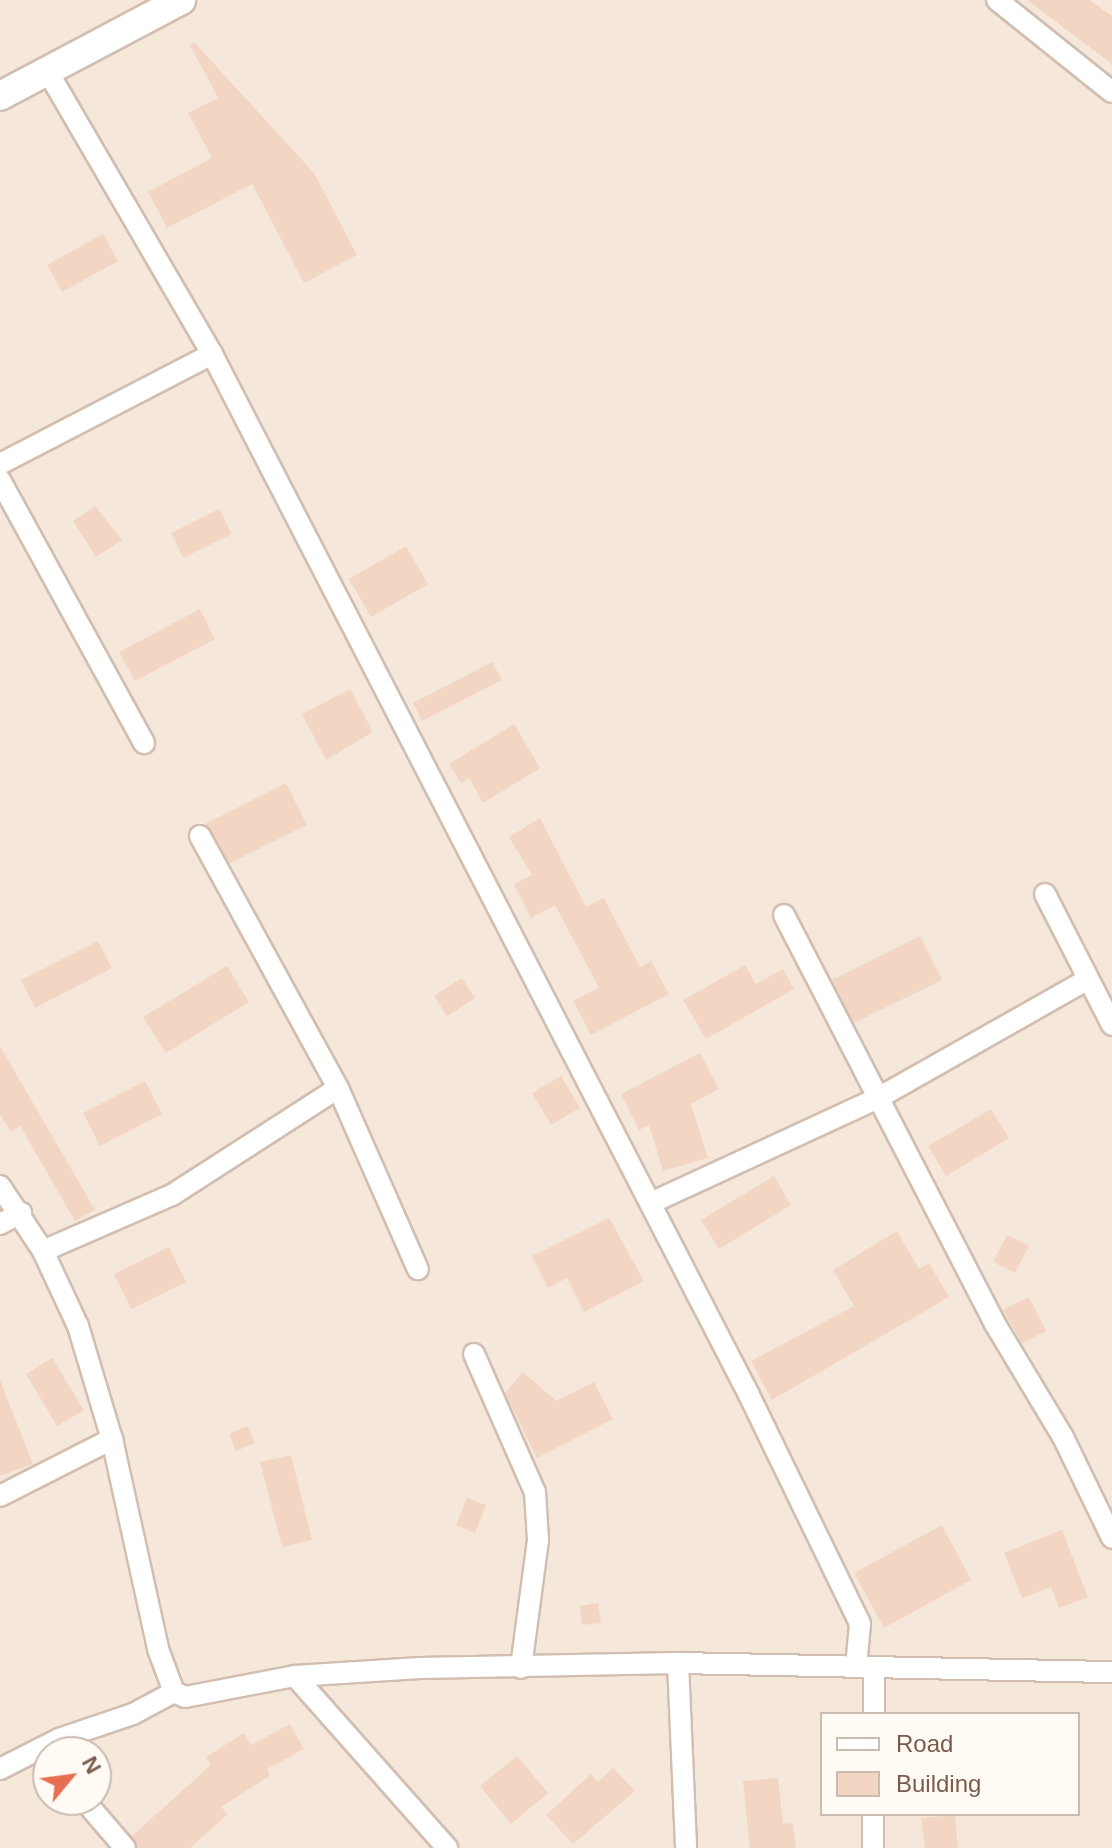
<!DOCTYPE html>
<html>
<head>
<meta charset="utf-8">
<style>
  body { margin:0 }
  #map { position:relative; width:1112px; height:1848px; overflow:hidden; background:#fdf6ec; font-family:Arial,sans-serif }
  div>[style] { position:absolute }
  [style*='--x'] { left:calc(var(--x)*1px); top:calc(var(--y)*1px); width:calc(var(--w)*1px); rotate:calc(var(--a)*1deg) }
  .residential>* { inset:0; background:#f5e8da }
  .building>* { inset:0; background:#f3d5c3 }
  .roads { filter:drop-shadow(2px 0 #d1beb0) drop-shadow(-2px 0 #d1beb0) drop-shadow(0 2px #d1beb0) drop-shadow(0 -2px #d1beb0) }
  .street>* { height:20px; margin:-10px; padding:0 10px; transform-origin:10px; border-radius:10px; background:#fff }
  .secondary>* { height:28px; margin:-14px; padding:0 14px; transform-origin:14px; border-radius:14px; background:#fff }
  span { translate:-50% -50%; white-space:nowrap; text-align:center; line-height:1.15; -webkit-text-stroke:8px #fffaf3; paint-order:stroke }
  .legend { position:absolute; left:820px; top:1712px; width:260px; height:104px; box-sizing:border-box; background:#fffaf3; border:2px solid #cabbb1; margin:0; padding:10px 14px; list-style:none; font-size:24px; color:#7a5c4d }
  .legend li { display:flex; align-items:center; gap:16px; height:40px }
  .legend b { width:40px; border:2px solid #cabbb1 }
  .north { position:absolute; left:32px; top:1736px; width:80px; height:80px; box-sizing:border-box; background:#fffaf3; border:2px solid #cabbb1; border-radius:50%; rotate:61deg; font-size:22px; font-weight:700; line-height:32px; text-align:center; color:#7a5c4d }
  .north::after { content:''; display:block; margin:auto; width:28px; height:36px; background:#e76f51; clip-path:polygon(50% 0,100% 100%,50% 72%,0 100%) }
</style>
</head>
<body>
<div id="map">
  <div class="residential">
    <div style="clip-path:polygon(evenodd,0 0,1112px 0,1112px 1848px,0 1848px,0 0,822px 1714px,1078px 1714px,1078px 1814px,822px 1814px,822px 1714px,0 0,48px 1752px,96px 1752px,96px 1800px,48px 1800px,48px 1752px)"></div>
  </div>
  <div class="building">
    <div style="clip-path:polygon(1027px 0,1090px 0,1112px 16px,1112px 64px)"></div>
    <div style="clip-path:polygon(194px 42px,314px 173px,357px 255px,304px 283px,252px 184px,167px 228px,148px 192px,212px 158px,188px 113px,218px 98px,190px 45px)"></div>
    <div style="clip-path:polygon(103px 234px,118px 261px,62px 292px,47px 265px)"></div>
    <div style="clip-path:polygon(95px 506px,122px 540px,96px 557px,73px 521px)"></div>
    <div style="clip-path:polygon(219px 509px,232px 534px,183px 558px,171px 533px)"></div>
    <div style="clip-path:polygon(406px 546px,428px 584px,371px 617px,349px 579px)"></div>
    <div style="clip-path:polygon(200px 609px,215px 639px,135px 681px,119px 652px)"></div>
    <div style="clip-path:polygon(492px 662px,502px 680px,422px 721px,413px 703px)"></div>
    <div style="clip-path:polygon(350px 689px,373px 732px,326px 760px,302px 714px)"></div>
    <div style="clip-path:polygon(514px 724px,540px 768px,483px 803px,469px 778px,461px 783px,449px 764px)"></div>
    <div style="clip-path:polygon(286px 783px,307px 825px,230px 863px,205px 824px)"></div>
    <div style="clip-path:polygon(540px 818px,586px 907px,604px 898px,640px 967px,651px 961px,669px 994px,591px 1035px,573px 1001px,599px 988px,555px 905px,531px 918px,514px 884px,532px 875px,509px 837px)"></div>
    <div style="clip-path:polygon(920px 936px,942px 980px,854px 1023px,832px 980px)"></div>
    <div style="clip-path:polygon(98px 941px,112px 968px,35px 1008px,21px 980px)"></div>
    <div style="clip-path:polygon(745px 965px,756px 984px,783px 969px,794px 989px,706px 1039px,683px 1000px)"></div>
    <div style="clip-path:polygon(227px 966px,249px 1002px,166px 1053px,143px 1017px)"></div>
    <div style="clip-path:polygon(462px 978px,475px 998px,447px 1016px,434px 996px)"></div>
    <div style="clip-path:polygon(0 1046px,95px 1210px,75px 1221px,20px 1126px,11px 1132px,0 1114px)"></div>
    <div style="clip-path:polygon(700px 1053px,719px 1089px,691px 1104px,708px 1158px,663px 1171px,649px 1125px,639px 1130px,621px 1094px)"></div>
    <div style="clip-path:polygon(561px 1076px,580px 1108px,551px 1125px,532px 1093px)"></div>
    <div style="clip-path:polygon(145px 1081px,162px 1114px,100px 1146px,83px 1113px)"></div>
    <div style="clip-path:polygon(991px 1109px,1009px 1138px,946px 1176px,928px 1146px)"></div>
    <div style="clip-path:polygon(774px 1176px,791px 1205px,719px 1249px,701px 1220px)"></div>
    <div style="clip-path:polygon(609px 1218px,644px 1281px,584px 1312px,567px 1278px,548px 1288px,532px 1256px)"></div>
    <div style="clip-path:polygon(897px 1231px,919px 1269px,929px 1263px,949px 1297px,772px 1400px,751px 1361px,854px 1306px,833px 1270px)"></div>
    <div style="clip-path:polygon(1007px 1235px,1029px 1246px,1015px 1273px,993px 1262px)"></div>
    <div style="clip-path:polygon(169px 1247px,186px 1282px,131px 1309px,114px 1274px)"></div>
    <div style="clip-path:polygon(1029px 1297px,1046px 1331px,1022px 1343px,1003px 1310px)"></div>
    <div style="clip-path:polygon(52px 1358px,84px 1410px,57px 1426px,26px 1374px)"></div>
    <div style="clip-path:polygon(523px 1372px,556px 1401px,594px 1382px,613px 1419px,537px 1458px,505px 1393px)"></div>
    <div style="clip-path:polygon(0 1380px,33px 1464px,0 1476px)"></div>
    <div style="clip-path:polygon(247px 1426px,255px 1443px,236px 1451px,229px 1434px)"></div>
    <div style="clip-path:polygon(291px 1455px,312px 1540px,282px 1547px,260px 1462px)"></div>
    <div style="clip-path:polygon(467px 1498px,486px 1505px,475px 1533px,456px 1525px)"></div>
    <div style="clip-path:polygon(942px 1525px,971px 1580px,884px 1628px,854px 1573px)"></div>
    <div style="clip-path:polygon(1062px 1530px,1088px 1597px,1059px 1608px,1051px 1587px,1022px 1598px,1004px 1553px)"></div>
    <div style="clip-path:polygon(598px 1603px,601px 1623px,582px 1625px,580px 1606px)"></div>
    <div style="clip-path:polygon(290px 1724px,304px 1749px,267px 1769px,270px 1776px,221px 1807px,228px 1814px,190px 1848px,138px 1848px,132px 1836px,211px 1765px,206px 1757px,244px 1733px,251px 1745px)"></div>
    <div style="clip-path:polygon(517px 1756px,548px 1793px,511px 1824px,480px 1786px)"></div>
    <div style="clip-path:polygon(613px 1768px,635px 1791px,573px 1844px,546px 1815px,591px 1774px,598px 1782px)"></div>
    <div style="clip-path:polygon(778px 1778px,783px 1824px,793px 1823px,796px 1848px,750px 1848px,743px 1781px)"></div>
    <div style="clip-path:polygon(955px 1815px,958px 1848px,925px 1848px,921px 1818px)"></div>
  </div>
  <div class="roads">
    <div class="street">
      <div style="--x:997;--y:0;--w:147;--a:38.7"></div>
      <div style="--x:48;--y:72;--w:326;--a:59.8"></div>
      <div style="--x:212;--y:354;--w:1171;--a:62.71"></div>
      <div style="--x:749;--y:1395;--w:254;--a:64.1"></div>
      <div style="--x:860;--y:1624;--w:43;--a:95.3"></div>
      <div style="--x:0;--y:464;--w:239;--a:-27.4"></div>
      <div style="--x:0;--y:480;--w:300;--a:61.3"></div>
      <div style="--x:200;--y:836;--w:287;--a:61.3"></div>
      <div style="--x:1045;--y:894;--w:147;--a:62.9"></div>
      <div style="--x:784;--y:915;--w:460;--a:62.7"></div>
      <div style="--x:995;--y:1324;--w:132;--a:59"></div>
      <div style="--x:1063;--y:1437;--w:112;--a:64.1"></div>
      <div style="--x:0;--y:1186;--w:78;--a:56.5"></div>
      <div style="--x:43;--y:1251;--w:83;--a:65"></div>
      <div style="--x:78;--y:1326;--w:118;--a:73.3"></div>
      <div style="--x:112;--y:1439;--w:215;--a:77.6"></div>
      <div style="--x:158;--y:1649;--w:46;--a:69.6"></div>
      <div style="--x:174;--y:1692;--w:12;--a:24"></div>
      <div style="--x:185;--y:1697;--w:112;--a:-10.8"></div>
      <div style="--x:295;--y:1676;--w:125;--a:-3.7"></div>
      <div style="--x:420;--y:1668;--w:258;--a:-1.1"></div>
      <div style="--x:678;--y:1663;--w:434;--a:1.2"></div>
      <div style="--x:651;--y:1203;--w:250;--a:-24.8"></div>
      <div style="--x:878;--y:1098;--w:241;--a:-29.5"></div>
      <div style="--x:0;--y:1224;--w:24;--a:-28"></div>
      <div style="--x:43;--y:1251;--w:141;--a:-23.5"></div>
      <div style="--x:172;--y:1195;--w:197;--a:-32.8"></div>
      <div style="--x:338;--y:1088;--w:198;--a:66.2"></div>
      <div style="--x:474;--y:1354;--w:151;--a:66.2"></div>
      <div style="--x:535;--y:1492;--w:48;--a:86.4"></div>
      <div style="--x:538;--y:1540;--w:129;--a:97.6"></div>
      <div style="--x:0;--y:1496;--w:126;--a:-27"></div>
      <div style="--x:678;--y:1663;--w:185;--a:87.5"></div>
      <div style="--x:295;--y:1676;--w:230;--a:48.5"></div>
      <div style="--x:874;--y:1714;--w:46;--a:-90"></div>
      <div style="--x:0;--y:1769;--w:66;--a:-27"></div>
      <div style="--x:59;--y:1739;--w:78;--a:-18.7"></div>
      <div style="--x:133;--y:1714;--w:47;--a:-28.2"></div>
      <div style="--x:84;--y:1800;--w:63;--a:49.5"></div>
      <div style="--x:873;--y:1848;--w:34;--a:-90"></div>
    </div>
    <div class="secondary">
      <div style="--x:0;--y:96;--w:205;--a:-27.9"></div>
    </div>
  </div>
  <ul class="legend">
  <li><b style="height:10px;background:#fff"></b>Road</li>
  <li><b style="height:22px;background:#f3d5c3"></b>Building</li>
  </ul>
  <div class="north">N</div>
</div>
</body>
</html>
